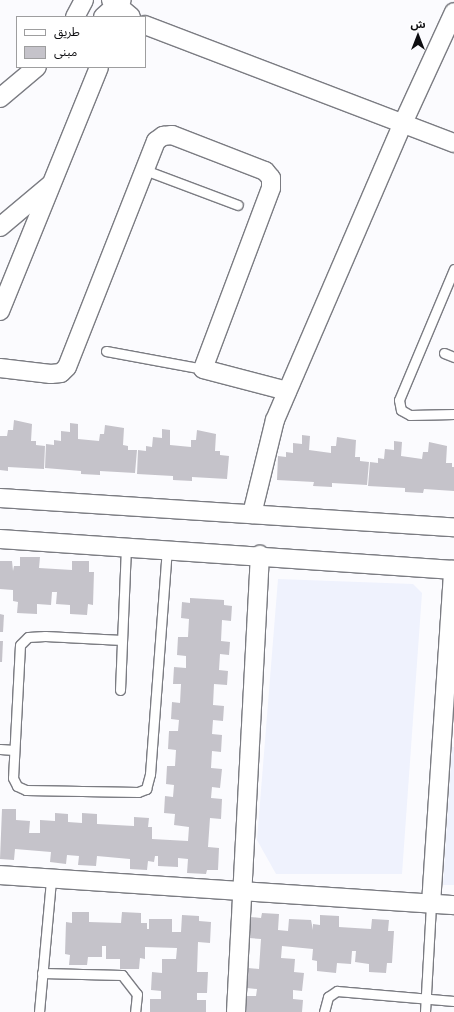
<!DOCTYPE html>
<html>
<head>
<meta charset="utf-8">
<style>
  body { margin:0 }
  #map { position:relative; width:454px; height:1012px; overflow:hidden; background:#fbfbfe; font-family:Montserrat,"Noto Sans Arabic",sans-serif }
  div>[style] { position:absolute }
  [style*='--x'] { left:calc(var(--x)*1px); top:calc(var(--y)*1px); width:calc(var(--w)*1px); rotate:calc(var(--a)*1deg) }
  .built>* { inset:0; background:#eff2fd }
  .building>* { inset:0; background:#c5c3ca }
  .roads { filter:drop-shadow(1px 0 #7b7c82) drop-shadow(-1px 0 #7b7c82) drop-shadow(0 1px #7b7c82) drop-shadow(0 -1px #7b7c82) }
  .service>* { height:9px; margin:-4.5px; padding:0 4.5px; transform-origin:4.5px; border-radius:4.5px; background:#fff }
  .minor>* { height:18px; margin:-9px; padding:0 9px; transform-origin:9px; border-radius:9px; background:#fff }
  span { translate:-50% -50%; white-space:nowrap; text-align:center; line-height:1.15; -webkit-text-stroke:3px #fff; paint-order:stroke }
  .legend { position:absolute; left:16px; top:16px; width:130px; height:52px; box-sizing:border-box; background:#fff; border:1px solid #9e9e9f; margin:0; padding:5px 7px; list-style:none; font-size:12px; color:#0d0d10 }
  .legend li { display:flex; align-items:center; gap:8px; height:20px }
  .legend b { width:20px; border:1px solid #9e9e9f }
  .north { position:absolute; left:398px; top:16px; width:40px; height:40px; -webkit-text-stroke:3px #fff; paint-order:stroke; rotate:0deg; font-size:11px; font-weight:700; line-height:16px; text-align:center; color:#0d0d10 }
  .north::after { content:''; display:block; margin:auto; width:14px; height:18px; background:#0d0d10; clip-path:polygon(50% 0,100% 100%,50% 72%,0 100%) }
</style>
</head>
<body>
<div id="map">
  <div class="built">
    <div style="clip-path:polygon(278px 579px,413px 584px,422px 593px,402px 874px,276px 874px,257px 840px)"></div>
    <div style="clip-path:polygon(452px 747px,454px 747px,454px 885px,443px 885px)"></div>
  </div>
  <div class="building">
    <div style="clip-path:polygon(14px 420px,32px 424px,31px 441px,36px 441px,36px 445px,45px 446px,44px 469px,8px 467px,8px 471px,0 470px,0 436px,7px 436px,8px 430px,13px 430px)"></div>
    <div style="clip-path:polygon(70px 423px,78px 424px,78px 439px,99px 441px,100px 434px,104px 434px,105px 425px,124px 428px,123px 445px,128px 446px,128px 450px,137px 450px,135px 473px,100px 471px,100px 475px,81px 474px,81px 471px,45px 468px,46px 444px,54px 445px,54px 440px,61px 441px,61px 431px,70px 432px)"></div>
    <div style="clip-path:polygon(162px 429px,170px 430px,170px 445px,191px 447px,191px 440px,196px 440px,197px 430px,216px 434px,215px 451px,220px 451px,220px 455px,229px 456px,227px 479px,192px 477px,192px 481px,173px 480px,173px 476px,137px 474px,138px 450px,146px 451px,146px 446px,152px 447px,153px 437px,162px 438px)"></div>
    <div style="clip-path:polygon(302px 435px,310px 436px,309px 450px,331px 453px,331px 446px,336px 446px,337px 437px,356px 440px,355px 457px,360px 457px,360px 461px,369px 462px,367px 485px,332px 483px,332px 487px,313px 486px,314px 482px,277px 480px,278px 456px,286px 457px,286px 452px,293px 453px,293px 443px,302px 444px)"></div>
    <div style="clip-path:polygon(394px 441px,402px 442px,401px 456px,422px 459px,423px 452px,428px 452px,429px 442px,447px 446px,446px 463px,452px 463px,452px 467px,454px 467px,454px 491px,424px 489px,423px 493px,405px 492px,405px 488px,368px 486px,370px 462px,378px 463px,378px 458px,384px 459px,385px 449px,394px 450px)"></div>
    <div style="clip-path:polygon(20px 557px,40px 557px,39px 568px,72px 570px,72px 561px,89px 561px,89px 572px,94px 572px,93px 605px,88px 604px,87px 615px,70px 614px,70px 605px,56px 604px,57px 592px,52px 592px,51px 605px,37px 604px,37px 614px,17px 613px,18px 602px,13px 601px,13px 590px,0 589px,0 561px,12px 561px,13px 571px,14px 566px,20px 566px)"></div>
    <div style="clip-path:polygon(190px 598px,224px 600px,224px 605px,232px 606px,231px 621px,222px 620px,221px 641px,230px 642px,229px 655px,220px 654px,219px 670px,228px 671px,227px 685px,214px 684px,213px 705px,224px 706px,223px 721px,213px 720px,212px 734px,222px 735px,221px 752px,212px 751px,211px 768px,222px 769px,220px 788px,212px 787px,211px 798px,222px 799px,221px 819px,210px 818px,208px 847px,219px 848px,218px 870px,207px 870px,206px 874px,187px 873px,188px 859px,178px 858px,178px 867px,158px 866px,158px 856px,155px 856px,154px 862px,148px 861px,147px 870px,130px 869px,130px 859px,97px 856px,96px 866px,78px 865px,79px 856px,67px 855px,66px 864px,50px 862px,51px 852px,15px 849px,14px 860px,0 859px,2px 809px,16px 809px,16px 820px,30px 821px,29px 833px,40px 833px,40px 820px,55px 821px,55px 813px,68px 814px,68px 822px,82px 823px,82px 813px,97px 814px,97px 824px,134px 826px,134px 817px,149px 818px,148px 827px,152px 827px,152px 839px,188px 841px,189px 827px,174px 825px,175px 814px,164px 813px,165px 796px,173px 797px,174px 785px,166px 784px,167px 766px,175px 766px,176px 750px,168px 749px,169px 731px,178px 731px,179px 720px,171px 719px,172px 702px,180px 703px,181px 684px,173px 684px,174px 667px,186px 668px,186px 656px,177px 655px,178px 637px,188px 637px,189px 619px,181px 618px,182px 602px,190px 603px)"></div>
    <div style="clip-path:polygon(0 614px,4px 615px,3px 632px,0 632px)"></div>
    <div style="clip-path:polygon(0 641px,3px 641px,2px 662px,0 662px)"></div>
    <div style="clip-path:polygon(72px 912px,89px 912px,89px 922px,121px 923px,122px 912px,141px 913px,141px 923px,147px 923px,147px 929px,149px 929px,149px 919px,172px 919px,172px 932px,181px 932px,182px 915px,199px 916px,199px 921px,211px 922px,210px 943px,198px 942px,197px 972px,208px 972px,207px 993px,197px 993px,197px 1000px,206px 1000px,206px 1012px,150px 1012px,150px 999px,161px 999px,161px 991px,151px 990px,152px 972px,162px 973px,162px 959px,176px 959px,177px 948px,145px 947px,145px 959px,140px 958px,139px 969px,120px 969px,120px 959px,106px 959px,106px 946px,102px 946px,102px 957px,88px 957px,87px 965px,69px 965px,70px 955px,65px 954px,66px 922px,72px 923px)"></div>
    <div style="clip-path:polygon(262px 913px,279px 914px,278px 930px,288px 931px,289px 919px,311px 920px,313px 930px,313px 924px,320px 925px,320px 915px,339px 916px,339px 927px,371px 929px,372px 919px,389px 920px,388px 931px,394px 931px,392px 963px,387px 963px,386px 973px,369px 972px,369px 964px,355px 962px,356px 951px,352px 951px,351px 964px,337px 963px,336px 973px,317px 971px,317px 961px,312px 960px,313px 949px,282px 946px,281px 958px,295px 959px,294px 972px,304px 973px,302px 991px,293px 990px,293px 999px,303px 1000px,302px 1012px,246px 1012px,247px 996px,256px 996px,257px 989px,247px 988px,248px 968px,259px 969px,261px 939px,249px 938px,250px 917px,261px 918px)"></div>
  </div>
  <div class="roads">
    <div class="service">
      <div style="--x:145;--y:170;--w:99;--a:20.6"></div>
      <div style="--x:454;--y:269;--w:142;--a:112.8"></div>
      <div style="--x:399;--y:400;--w:10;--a:79"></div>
      <div style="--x:401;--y:410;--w:10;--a:29"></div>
      <div style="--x:410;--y:415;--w:44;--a:-1.3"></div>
      <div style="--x:106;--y:351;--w:99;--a:10.5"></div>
      <div style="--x:444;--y:353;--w:11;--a:22"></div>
      <div style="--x:122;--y:640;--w:77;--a:-177"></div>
      <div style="--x:45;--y:636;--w:17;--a:177"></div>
      <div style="--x:28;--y:637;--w:11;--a:135"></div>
      <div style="--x:20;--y:645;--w:133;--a:93"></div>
      <div style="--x:13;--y:778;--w:9;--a:63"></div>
      <div style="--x:17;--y:786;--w:10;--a:24"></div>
      <div style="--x:26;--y:790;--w:112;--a:1"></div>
      <div style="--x:138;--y:792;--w:9;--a:-21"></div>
      <div style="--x:146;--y:789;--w:16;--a:-75"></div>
      <div style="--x:150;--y:774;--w:225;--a:-85.7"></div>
      <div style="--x:120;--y:690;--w:143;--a:-87.6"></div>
      <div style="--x:0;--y:749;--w:14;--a:4"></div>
      <div style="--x:42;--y:973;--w:80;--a:1.4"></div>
      <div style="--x:122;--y:975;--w:24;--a:52"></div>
      <div style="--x:137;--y:994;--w:18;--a:96"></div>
      <div style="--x:39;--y:1012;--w:134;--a:-84.8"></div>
      <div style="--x:324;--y:1012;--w:16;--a:-75"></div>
      <div style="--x:328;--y:997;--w:11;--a:-34"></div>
      <div style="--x:337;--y:991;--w:117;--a:4.9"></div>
      <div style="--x:425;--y:1012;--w:108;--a:-86.8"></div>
    </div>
    <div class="minor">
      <div style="--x:111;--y:0;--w:26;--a:40"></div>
      <div style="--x:75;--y:17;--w:19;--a:-62"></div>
      <div style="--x:103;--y:17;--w:25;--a:-42"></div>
      <div style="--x:145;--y:25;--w:331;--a:20.9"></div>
      <div style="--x:0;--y:98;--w:48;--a:-40"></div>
      <div style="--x:0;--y:227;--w:65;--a:-40"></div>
      <div style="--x:0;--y:311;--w:263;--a:-67.9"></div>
      <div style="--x:0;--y:368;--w:51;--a:6.7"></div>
      <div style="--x:51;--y:374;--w:10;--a:-6"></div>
      <div style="--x:61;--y:373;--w:8;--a:-45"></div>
      <div style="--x:67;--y:367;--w:243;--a:-68.5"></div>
      <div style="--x:156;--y:141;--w:9;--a:-36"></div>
      <div style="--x:163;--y:136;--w:9;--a:-6"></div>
      <div style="--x:172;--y:135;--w:100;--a:21.2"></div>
      <div style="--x:265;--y:171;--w:9;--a:49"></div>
      <div style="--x:271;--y:178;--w:10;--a:90"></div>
      <div style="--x:271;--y:188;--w:193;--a:110.6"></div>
      <div style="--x:203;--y:369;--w:87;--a:14.7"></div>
      <div style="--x:0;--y:498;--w:455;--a:3.7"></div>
      <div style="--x:252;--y:514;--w:97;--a:-76.3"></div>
      <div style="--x:275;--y:420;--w:323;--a:-66.7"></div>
      <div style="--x:403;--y:123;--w:122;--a:-65.3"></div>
      <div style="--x:0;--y:539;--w:455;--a:3.9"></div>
      <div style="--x:0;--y:875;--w:455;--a:3.8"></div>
      <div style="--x:431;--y:904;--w:335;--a:-86.2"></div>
      <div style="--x:236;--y:1012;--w:458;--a:-87"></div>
    </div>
  </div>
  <ul class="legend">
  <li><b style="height:5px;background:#fff"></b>طريق</li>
  <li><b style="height:11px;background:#c5c3ca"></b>مبنى</li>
  </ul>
  <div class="north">ش</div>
</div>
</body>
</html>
